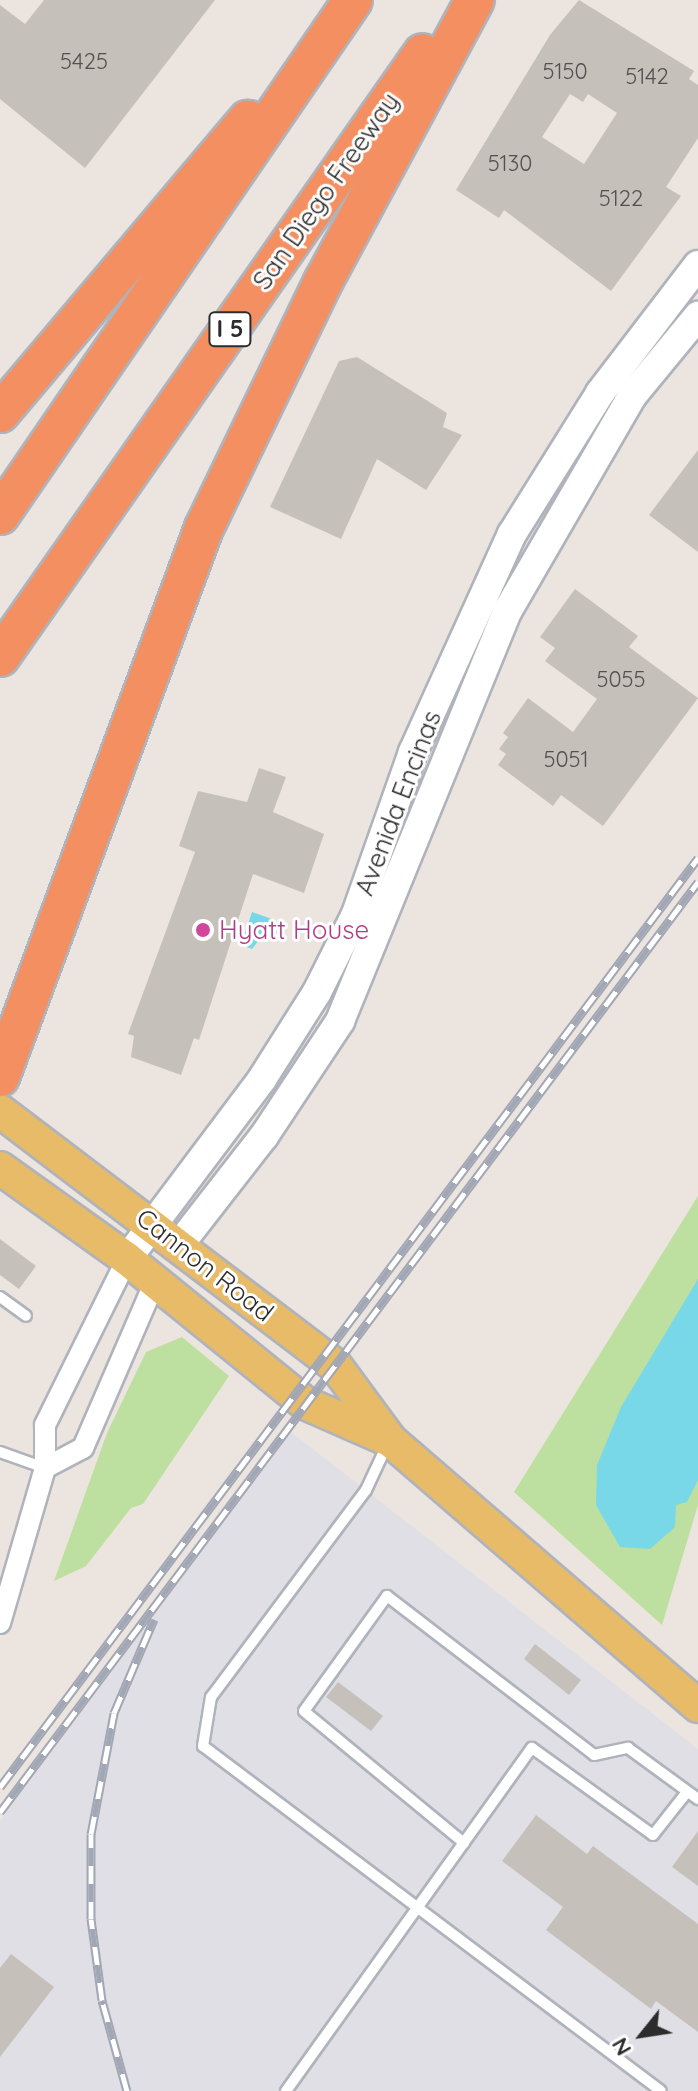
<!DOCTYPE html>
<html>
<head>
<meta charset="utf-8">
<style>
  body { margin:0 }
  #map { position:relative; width:698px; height:2091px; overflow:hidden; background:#ece5df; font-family:Quicksand,sans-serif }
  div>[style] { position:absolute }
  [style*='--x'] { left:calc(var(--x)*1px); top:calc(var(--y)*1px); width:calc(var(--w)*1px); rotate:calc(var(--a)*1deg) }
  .industrial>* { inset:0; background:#e0dfe5 }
  .green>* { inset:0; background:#bddf9f }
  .water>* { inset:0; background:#79d8e7 }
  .building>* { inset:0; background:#c5c0ba }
  .roads { filter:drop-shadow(2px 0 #afb3bb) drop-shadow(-2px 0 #afb3bb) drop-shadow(0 2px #afb3bb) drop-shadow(0 -2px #afb3bb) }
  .lane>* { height:10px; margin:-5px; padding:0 5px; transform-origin:5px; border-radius:5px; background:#fff }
  .street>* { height:20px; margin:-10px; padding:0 10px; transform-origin:10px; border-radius:10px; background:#fff }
  .secondary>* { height:28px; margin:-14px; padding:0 14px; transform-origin:14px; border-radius:14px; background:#fff }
  .primary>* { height:32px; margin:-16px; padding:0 16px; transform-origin:16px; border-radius:16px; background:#e8bb68 }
  .highway>* { height:38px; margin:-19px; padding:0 19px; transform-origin:19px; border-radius:19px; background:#f48f62 }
  .rail>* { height:9px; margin-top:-4.5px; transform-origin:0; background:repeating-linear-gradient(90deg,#fff 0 18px,#a2a7b5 0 36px); box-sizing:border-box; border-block:2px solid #a2a7b5 }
  .dots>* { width:22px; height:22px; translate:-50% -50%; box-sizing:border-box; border:4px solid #fff; border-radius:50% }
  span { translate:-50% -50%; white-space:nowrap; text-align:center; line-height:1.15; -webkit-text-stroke:6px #fff; paint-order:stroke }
  .number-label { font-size:22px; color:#525150 }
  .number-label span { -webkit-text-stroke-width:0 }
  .shield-label span { padding:2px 6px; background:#fff; border:2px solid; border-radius:6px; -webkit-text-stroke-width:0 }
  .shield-label { font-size:24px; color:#2c2c2c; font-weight:700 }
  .street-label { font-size:26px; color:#2c2c2c }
  .hotel-label { font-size:26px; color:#b23c85 }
  .left { translate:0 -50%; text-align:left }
  .north { position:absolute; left:602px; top:1995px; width:80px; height:80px; -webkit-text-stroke:6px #fff; paint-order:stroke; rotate:240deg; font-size:22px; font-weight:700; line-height:32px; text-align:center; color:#2c2c2c }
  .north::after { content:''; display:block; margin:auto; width:28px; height:36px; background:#2c2c2c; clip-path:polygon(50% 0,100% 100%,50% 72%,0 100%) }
</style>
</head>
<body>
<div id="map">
  <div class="industrial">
    <div style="clip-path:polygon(291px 1432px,698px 1749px,698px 2091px,0 2091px,0 1821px)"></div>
  </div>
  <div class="green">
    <div style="clip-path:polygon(698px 1196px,698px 1505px,662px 1625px,514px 1492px)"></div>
    <div style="clip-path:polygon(182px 1337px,229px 1376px,143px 1504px,131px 1508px,86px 1566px,54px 1581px,107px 1433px,146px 1352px)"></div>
  </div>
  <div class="water">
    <div style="clip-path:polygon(252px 912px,275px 920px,252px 949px,241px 945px)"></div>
    <div style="clip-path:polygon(698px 1279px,698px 1480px,687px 1502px,676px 1505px,675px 1527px,650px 1549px,620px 1547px,596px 1505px,597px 1465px,621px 1407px)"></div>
  </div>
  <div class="building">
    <div style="clip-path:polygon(44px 0,215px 0,85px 168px,0 99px,0 5px,25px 24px)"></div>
    <div style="clip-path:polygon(evenodd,579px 0,694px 71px,689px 79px,698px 85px,698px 138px,666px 187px,681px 196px,611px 291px,504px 210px,499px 218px,456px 190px,550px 35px,579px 0,570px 94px,583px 102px,588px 94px,617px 113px,584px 164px,542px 137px,570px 94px)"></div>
    <div style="clip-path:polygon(357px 357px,447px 413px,443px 427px,462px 435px,426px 490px,377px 459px,341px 539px,270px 507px,339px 361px)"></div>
    <div style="clip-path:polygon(698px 450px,698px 552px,649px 515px)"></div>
    <div style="clip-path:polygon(575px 589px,638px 636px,629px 647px,698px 698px,603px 826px,561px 795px,553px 806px,498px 765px,506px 754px,499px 749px,508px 737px,503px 733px,528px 698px,573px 732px,597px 699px,545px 661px,555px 648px,540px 637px)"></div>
    <div style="clip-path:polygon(259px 768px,286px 777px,273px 812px,324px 834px,304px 893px,253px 874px,199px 1040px,194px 1038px,181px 1075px,131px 1057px,134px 1036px,128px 1034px,195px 852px,179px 846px,198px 791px,247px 802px)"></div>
    <div style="clip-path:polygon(0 1239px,36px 1266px,19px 1289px,0 1275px)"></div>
    <div style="clip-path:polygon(535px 1644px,581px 1680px,569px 1695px,524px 1659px)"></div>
    <div style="clip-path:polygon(338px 1682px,383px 1716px,371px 1731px,326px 1697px)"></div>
    <div style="clip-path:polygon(536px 1815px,587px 1854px,593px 1846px,698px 1924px,698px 2032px,656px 2001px,651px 2009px,546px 1930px,563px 1907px,502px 1861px)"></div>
    <div style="clip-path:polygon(698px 1831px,698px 1886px,672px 1867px)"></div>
    <div style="clip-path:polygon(11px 1954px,54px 1987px,0 2057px,0 1968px)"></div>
  </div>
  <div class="roads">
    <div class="lane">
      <div style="--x:0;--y:1297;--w:32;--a:36"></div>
      <div style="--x:387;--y:1445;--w:50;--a:115"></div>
      <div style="--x:366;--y:1490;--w:259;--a:126.8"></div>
      <div style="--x:211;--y:1697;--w:50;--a:99.3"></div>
      <div style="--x:203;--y:1746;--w:573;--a:36.99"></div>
      <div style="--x:0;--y:1452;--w:48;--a:19.6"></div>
      <div style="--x:464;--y:1843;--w:207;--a:-140.5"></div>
      <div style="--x:304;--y:1711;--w:142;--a:-54.2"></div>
      <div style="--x:387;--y:1596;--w:261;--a:37.5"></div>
      <div style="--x:594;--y:1755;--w:35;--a:-12"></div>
      <div style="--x:628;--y:1748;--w:87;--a:36.1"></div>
      <div style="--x:286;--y:2091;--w:422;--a:-54.4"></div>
      <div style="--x:532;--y:1748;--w:149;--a:35.7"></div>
      <div style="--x:653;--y:1835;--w:55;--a:-51.7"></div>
    </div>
    <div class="street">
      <div style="--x:45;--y:1468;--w:43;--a:-27.8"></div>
      <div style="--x:83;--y:1448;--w:181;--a:-66.6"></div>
      <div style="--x:0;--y:1623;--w:161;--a:-73.8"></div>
      <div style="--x:45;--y:1468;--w:43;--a:-90"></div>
      <div style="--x:45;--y:1425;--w:185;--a:-63.7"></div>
    </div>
    <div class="secondary">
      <div style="--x:179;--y:1245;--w:138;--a:-52.1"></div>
      <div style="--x:264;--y:1136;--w:138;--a:-56.5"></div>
      <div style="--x:340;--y:1021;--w:444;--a:-67.8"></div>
      <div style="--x:508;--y:610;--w:247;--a:-59.9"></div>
      <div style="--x:632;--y:396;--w:104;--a:-50.5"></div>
      <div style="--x:127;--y:1259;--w:225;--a:-53.1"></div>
      <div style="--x:262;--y:1079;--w:103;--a:-57.7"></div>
      <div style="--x:317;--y:992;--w:87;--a:-63.4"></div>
      <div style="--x:356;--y:914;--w:172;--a:-70.6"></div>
      <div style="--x:413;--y:752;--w:239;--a:-65.6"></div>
      <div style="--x:512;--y:534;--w:166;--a:-58"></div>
      <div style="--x:600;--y:393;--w:161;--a:-52.6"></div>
    </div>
    <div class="primary">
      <div style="--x:0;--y:1111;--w:420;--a:37.2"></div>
      <div style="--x:335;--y:1365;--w:93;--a:53.7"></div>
      <div style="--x:390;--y:1440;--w:407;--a:40.8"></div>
      <div style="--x:0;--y:1168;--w:156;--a:35.6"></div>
      <div style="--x:127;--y:1259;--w:229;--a:39"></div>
      <div style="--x:305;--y:1403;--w:90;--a:23.7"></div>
    </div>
    <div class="highway">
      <div style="--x:0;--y:413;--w:384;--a:-49.8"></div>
      <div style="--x:0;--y:515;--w:624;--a:-55.57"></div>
      <div style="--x:0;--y:657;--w:737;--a:-55"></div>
      <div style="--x:0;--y:1077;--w:586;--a:-69.62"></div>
      <div style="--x:204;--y:528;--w:273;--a:-64.2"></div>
      <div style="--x:323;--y:282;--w:320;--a:-61.7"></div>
    </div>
  </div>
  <div class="rail">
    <div style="--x:0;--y:1787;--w:1162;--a:-53.08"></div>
    <div style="--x:0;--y:1812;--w:1163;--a:-53.11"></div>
    <div style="--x:127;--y:2091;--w:94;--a:-105.4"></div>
    <div style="--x:102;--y:2000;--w:82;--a:-97.7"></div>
    <div style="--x:91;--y:1919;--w:85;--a:-90"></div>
    <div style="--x:91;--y:1834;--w:123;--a:-79.2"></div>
    <div style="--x:114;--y:1713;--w:102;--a:-66.9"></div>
  </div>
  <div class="dots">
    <div style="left:203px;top:930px;background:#d1479c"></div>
  </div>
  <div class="number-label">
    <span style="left:84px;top:62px">5425</span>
    <span style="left:565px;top:72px">5150</span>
    <span style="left:647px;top:77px">5142</span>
    <span style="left:510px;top:164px">5130</span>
    <span style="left:621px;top:199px">5122</span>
    <span style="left:621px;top:680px">5055</span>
    <span style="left:566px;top:760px">5051</span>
  </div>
  <div class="shield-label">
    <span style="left:230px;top:329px">I 5</span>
  </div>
  <div class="street-label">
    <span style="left:326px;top:191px;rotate:-55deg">San Diego Freeway</span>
    <span style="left:398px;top:803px;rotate:-69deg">Avenida Encinas</span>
    <span style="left:205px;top:1265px;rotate:38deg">Cannon Road</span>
  </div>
  <div class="hotel-label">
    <span class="left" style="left:219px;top:930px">Hyatt House</span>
  </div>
  <div class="north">N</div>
</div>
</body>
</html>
